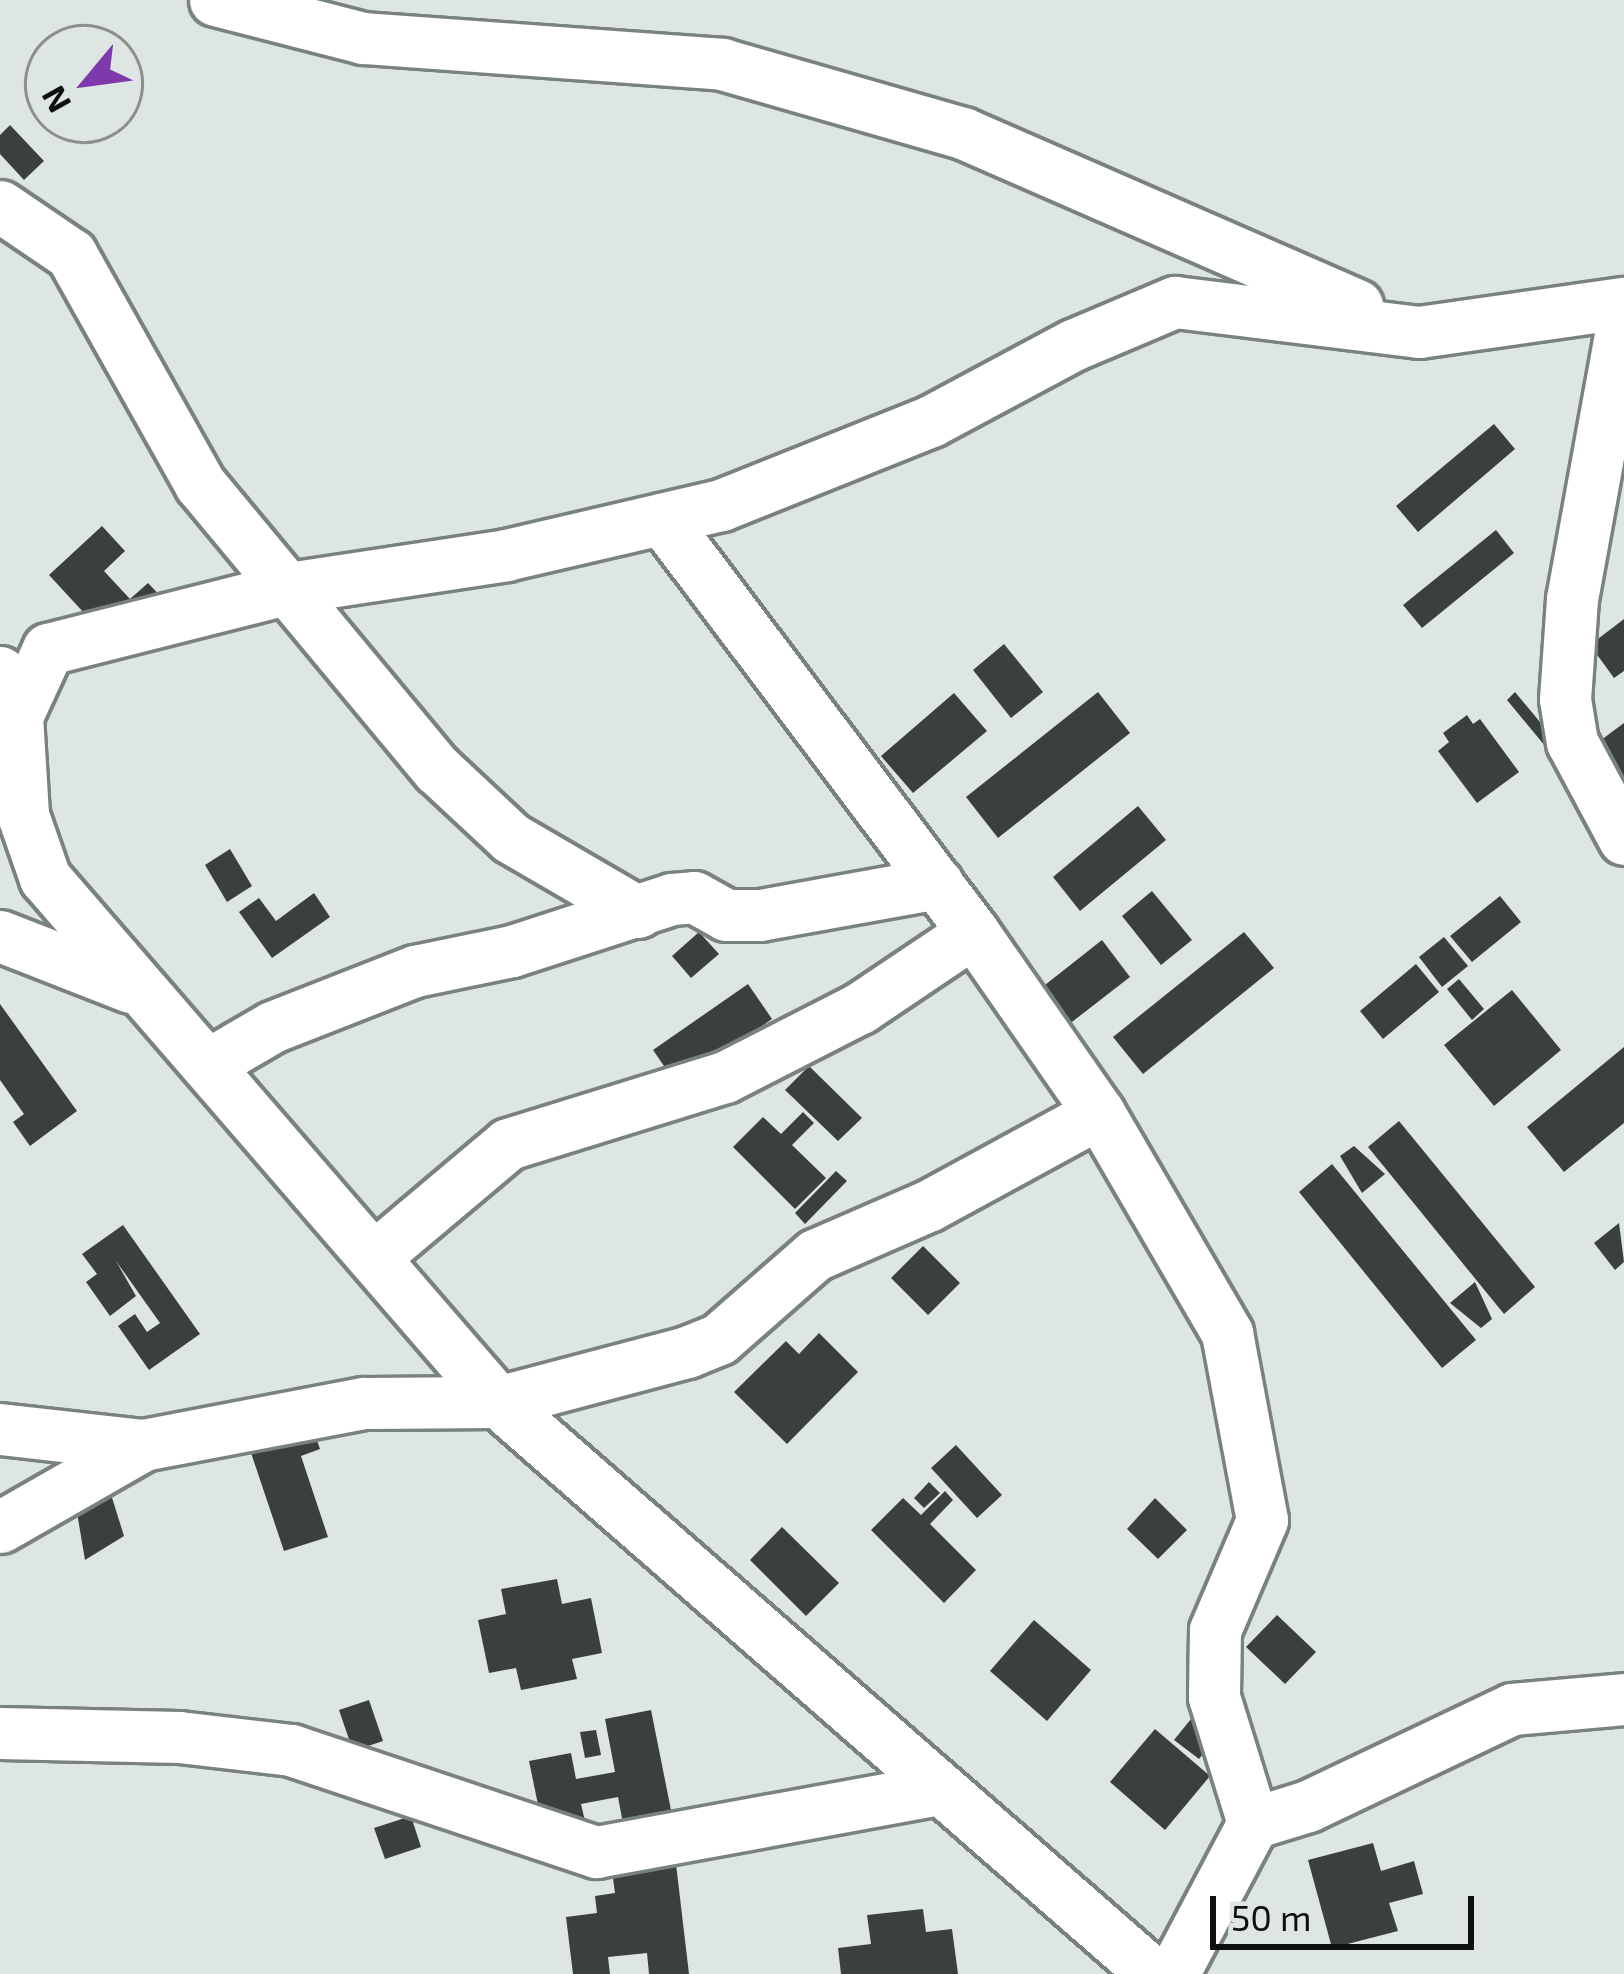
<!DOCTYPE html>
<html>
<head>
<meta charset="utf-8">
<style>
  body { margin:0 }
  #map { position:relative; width:1624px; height:1974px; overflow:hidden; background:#dee6e4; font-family:"Exo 2",sans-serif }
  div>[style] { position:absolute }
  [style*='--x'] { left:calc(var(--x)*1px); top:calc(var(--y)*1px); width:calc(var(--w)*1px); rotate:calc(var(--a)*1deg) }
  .building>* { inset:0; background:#3a403f }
  .roads { filter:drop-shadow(3px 0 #7a8280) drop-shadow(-3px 0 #7a8280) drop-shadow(0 3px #7a8280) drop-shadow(0 -3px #7a8280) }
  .minor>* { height:51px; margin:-25.5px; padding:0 25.5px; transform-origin:25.5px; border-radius:25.5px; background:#fff }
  span { translate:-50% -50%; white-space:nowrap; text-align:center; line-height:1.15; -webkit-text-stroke:12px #dee6e4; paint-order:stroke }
  .north { position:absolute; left:24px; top:24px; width:120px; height:120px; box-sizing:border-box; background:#dee6e4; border:3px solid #8b908f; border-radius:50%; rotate:241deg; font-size:33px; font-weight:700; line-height:48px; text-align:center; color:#0e1010 }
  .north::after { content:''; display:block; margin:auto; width:42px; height:54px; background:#7e39ad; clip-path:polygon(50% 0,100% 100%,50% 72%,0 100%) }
  .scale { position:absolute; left:1210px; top:1896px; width:264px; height:54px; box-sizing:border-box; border:6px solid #0e1010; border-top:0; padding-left:15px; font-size:36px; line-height:42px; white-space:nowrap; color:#0e1010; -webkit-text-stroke:9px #dee6e4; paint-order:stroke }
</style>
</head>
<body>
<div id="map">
  <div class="building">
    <div style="clip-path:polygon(10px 125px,44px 161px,24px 180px,0 154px,0 135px)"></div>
    <div style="clip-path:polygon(1494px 424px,1515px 449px,1418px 532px,1396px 506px)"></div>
    <div style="clip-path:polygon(102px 526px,125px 551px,104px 571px,130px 599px,148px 583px,170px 606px,120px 652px,49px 575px)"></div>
    <div style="clip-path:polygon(1496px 530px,1514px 553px,1422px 628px,1403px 605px)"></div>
    <div style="clip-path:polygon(1624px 619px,1624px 671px,1614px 678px,1590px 645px)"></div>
    <div style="clip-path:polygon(1004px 644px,1043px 692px,1011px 718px,973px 670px)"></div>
    <div style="clip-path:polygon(1098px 692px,1130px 733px,998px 838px,966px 797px)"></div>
    <div style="clip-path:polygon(1515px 692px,1559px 745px,1550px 752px,1507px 700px)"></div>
    <div style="clip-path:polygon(954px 693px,987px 731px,913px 793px,881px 756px)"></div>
    <div style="clip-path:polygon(1467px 715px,1473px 724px,1480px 719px,1519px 772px,1477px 803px,1438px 751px,1449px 742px,1443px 733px)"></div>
    <div style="clip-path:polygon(1624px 723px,1624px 776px,1618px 780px,1593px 746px)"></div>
    <div style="clip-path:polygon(1138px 806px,1166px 840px,1080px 911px,1053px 877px)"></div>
    <div style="clip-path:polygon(230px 849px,252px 886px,227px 902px,205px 865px)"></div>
    <div style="clip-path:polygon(1152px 891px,1192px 940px,1161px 965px,1122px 916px)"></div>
    <div style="clip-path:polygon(314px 893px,330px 917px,272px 958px,239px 912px,259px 898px,276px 921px)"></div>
    <div style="clip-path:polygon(1500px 896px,1521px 922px,1472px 962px,1450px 936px)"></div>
    <div style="clip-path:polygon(699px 932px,719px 954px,691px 978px,672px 956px)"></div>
    <div style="clip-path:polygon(1244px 932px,1274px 968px,1143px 1074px,1113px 1037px)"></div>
    <div style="clip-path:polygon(1444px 937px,1468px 966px,1442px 987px,1419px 957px)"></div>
    <div style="clip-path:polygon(1102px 940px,1130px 977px,1059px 1032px,1031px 996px)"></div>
    <div style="clip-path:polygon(1416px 964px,1439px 992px,1383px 1039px,1360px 1011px)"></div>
    <div style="clip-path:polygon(1459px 979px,1484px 1009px,1472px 1020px,1447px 989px)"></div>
    <div style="clip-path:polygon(748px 984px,772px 1019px,677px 1085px,653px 1050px)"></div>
    <div style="clip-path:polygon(1512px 990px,1561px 1050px,1494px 1106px,1444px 1045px)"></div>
    <div style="clip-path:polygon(0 1004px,77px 1111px,30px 1146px,13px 1122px,24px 1114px,0 1080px)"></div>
    <div style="clip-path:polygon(1624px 1047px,1624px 1123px,1564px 1172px,1527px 1127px)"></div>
    <div style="clip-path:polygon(809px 1066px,862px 1118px,838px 1141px,785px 1090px)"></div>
    <div style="clip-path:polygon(803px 1112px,814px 1123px,792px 1145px,826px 1178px,795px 1209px,733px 1147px,763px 1117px,781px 1134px)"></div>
    <div style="clip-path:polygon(1399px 1121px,1535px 1287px,1504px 1314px,1368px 1147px)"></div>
    <div style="clip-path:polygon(1354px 1146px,1385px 1174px,1362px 1193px,1340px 1156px)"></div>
    <div style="clip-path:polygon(1332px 1164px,1476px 1340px,1442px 1368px,1299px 1192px)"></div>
    <div style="clip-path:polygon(836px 1171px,847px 1181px,805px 1224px,795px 1213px)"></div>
    <div style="clip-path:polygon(1619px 1223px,1624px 1262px,1615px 1270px,1594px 1243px)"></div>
    <div style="clip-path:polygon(123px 1225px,200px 1334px,149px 1370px,118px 1326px,135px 1314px,147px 1332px,160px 1323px,116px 1261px,136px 1296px,110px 1316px,86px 1282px,97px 1274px,82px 1254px)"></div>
    <div style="clip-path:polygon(923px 1246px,960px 1283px,928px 1315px,891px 1278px)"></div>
    <div style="clip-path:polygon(1475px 1282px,1492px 1319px,1481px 1328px,1450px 1303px)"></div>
    <div style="clip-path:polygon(819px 1333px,858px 1372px,787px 1444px,734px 1392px,786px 1341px,799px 1354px)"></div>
    <div style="clip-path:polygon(310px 1420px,320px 1449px,301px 1456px,328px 1537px,284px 1551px,247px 1441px)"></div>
    <div style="clip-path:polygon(956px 1445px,1002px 1495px,977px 1518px,931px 1468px)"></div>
    <div style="clip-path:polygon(929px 1482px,940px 1493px,924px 1508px,914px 1498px)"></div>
    <div style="clip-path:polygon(109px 1488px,124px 1536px,85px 1560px,75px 1501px)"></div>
    <div style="clip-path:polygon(945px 1491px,953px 1500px,930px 1524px,976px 1570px,944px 1603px,871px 1530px,903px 1498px,921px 1515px)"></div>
    <div style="clip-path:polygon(1155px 1498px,1187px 1530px,1158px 1559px,1127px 1529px)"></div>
    <div style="clip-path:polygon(782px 1527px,839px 1583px,806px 1616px,750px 1560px)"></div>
    <div style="clip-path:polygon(557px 1579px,562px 1604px,591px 1598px,602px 1653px,572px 1659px,577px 1679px,521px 1690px,516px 1668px,489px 1673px,478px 1620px,506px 1614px,501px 1589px)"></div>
    <div style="clip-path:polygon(1277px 1615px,1316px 1652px,1285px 1684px,1246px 1647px)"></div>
    <div style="clip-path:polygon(1034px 1620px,1091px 1670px,1047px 1721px,990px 1671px)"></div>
    <div style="clip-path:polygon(369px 1700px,383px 1741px,353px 1751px,339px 1710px)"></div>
    <div style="clip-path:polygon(651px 1710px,673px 1820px,624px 1829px,618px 1797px,581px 1804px,585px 1821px,543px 1829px,529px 1761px,571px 1753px,576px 1779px,615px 1772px,605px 1719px)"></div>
    <div style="clip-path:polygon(1191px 1719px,1215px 1739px,1199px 1759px,1174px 1740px)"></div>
    <div style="clip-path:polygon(1155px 1729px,1210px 1776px,1165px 1830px,1110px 1782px)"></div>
    <div style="clip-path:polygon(596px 1730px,601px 1755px,585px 1758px,580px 1732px)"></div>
    <div style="clip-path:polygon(411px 1816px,421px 1847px,385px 1859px,374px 1828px)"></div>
    <div style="clip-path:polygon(1373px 1843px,1381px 1871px,1414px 1861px,1423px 1894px,1389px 1903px,1398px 1931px,1332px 1948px,1308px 1860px)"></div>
    <div style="clip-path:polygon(676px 1864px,689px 1974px,649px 1974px,647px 1953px,608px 1957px,610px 1974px,573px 1974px,566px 1917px,597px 1913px,595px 1896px,615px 1893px,612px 1871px)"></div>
    <div style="clip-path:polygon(923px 1909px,926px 1932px,952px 1929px,958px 1974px,841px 1974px,838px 1948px,871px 1944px,867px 1915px)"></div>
  </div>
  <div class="roads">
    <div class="minor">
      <div style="--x:215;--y:0;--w:153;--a:14.4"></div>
      <div style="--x:363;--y:38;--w:360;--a:4.1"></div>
      <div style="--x:722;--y:64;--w:251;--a:16"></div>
      <div style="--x:963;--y:133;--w:430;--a:23.6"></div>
      <div style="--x:0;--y:206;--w:86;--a:34.1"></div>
      <div style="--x:71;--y:254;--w:264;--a:60.7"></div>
      <div style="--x:200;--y:484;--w:371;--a:50.3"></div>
      <div style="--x:437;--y:769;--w:101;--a:43"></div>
      <div style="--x:511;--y:838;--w:147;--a:30.2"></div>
      <div style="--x:1624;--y:313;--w:291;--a:100.3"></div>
      <div style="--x:1572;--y:599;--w:100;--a:94"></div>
      <div style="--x:1565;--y:699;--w:44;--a:80.8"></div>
      <div style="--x:1572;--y:742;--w:110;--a:61.8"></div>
      <div style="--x:662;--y:519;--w:517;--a:53.02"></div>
      <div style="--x:973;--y:932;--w:221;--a:55.2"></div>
      <div style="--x:1099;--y:1113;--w:255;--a:59.8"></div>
      <div style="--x:1227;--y:1333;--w:190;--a:79.4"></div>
      <div style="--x:1262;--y:1520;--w:120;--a:113.1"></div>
      <div style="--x:1215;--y:1630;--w:67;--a:90.9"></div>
      <div style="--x:1214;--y:1697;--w:132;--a:72.8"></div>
      <div style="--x:1253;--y:1823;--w:171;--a:117.9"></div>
      <div style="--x:0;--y:672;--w:47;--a:68.9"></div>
      <div style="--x:17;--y:716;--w:99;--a:86.5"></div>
      <div style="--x:23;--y:815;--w:67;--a:70.8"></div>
      <div style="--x:45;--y:878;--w:693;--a:49.16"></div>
      <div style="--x:498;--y:1402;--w:870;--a:41.13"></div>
      <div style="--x:17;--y:716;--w:74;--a:-65.2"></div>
      <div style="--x:48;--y:649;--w:249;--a:-14.2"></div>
      <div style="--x:289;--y:588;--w:219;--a:-8.6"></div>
      <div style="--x:506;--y:555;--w:221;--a:-13.1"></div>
      <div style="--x:721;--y:505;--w:226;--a:-21.8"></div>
      <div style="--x:931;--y:421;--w:161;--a:-28.2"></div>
      <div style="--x:1073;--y:345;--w:111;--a:-22.9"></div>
      <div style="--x:1175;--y:302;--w:246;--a:7"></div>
      <div style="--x:1419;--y:332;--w:207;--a:-8.1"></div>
      <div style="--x:0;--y:936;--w:140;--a:21.4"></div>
      <div style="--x:207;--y:1065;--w:75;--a:-30.3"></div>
      <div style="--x:272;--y:1027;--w:154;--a:-21.4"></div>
      <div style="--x:415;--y:971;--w:99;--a:-11.7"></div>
      <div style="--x:512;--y:951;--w:168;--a:-18"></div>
      <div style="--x:672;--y:899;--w:22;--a:-5"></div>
      <div style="--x:694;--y:897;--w:37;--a:29"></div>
      <div style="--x:726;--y:915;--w:34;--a:0"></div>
      <div style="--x:760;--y:915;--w:180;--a:-10.2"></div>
      <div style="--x:374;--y:1257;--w:175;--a:-40.1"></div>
      <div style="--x:508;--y:1144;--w:227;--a:-17.2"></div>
      <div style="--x:725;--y:1077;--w:152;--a:-27.1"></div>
      <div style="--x:860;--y:1008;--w:136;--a:-33.9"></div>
      <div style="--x:0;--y:1429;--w:144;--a:6.4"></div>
      <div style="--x:0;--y:1527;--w:165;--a:-29.8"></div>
      <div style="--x:143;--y:1445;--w:225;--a:-10.8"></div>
      <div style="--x:364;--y:1403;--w:134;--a:-0.4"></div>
      <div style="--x:498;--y:1402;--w:196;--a:-14.8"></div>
      <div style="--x:687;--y:1352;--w:35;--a:-22"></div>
      <div style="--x:719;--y:1339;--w:128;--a:-41.2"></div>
      <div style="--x:815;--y:1255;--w:125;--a:-23.5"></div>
      <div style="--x:930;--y:1205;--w:192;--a:-28.6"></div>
      <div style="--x:0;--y:1733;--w:179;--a:1.3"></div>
      <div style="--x:179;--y:1737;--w:113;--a:6.6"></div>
      <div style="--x:291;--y:1750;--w:322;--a:18.5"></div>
      <div style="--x:596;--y:1852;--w:345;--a:-10.4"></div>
      <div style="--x:1253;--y:1823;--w:58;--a:-17.2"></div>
      <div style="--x:1308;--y:1806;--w:226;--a:-25.4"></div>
      <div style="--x:1512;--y:1709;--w:112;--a:-5.1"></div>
    </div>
  </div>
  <div class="north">N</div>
  <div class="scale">50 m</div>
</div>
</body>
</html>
